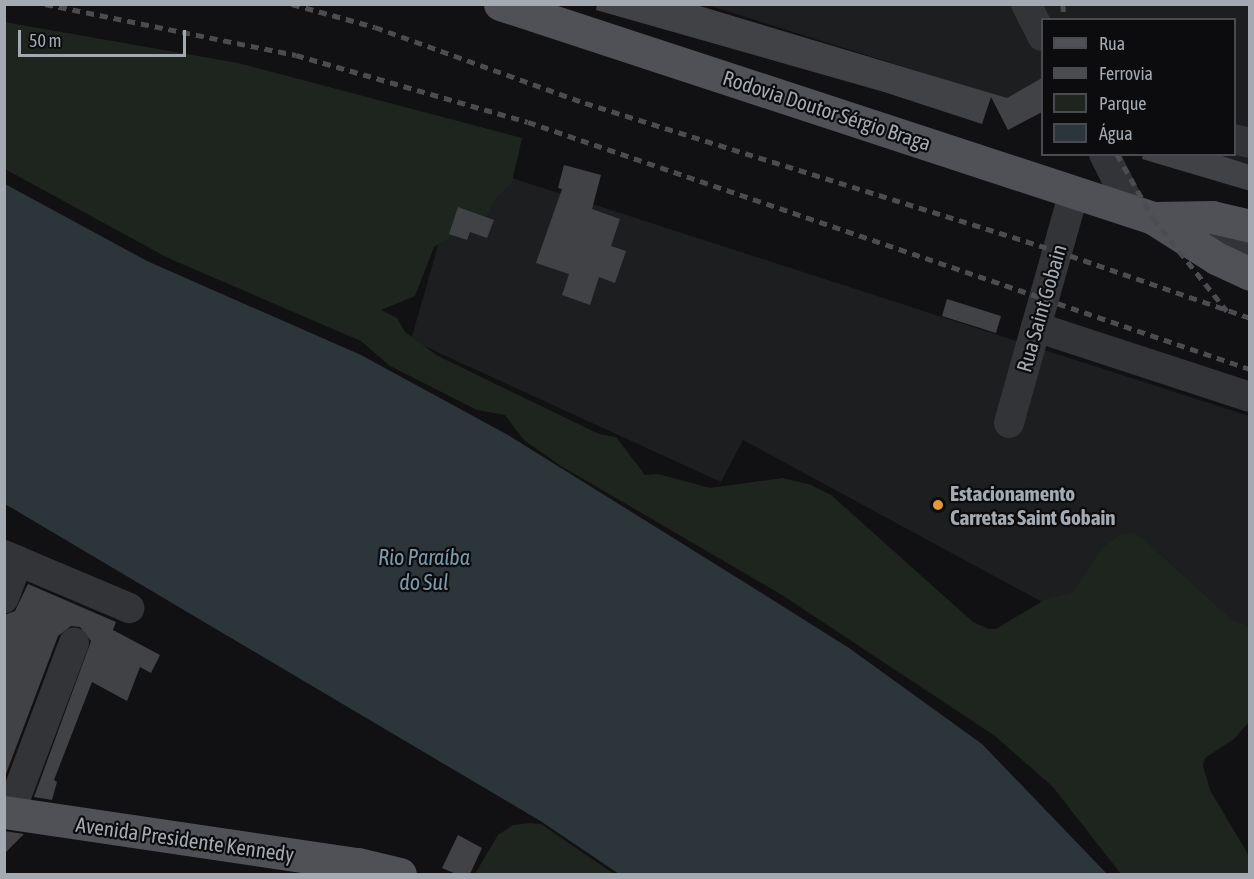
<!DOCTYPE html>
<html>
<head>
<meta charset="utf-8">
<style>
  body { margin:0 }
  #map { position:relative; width:1254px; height:879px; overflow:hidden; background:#111113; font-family:"Asap Condensed",sans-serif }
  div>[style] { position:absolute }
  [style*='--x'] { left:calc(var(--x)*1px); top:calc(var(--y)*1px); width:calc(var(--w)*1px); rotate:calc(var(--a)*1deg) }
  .built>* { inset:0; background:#1d1e1f }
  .green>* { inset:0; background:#1e251e }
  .water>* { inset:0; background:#2c353a }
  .building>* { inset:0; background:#404246 }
  .minor>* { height:30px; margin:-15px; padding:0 15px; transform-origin:15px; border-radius:15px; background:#333437 }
  .major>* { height:33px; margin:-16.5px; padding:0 16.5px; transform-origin:16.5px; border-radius:16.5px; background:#4f5156 }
  .rail>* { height:4.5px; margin-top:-2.25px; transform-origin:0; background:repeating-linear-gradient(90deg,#4a4c50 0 8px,transparent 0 14px) }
  .dots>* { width:16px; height:16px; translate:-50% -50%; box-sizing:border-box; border:3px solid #0c0c0e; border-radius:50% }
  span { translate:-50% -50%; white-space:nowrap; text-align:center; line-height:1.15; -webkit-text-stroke:4.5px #0c0c0e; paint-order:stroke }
  .street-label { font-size:21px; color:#a4aab2 }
  .poi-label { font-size:21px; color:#a4aab2; font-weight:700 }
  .left { translate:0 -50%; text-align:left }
  .water-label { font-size:22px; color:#7d9aab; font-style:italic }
  .frame { position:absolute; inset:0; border:6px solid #a4aab2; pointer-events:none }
  .legend { position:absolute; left:1041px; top:18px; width:195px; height:138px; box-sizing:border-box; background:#0c0c0e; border:2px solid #494b50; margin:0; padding:8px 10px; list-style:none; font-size:18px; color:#a4aab2 }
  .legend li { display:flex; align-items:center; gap:12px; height:30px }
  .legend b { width:30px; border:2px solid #494b50 }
  .scale { position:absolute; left:18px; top:30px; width:168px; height:27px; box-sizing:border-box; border:3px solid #a4aab2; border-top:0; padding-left:8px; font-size:18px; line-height:21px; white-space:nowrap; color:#a4aab2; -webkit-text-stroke:4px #0c0c0e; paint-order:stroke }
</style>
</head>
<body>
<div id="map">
  <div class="built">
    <div style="clip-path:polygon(707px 5px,1249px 5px,1249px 186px,1168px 155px,1234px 154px,1234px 20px,1042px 20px,1042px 110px)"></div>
    <div style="clip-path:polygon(462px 162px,1249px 416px,1249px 714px,743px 440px,721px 482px,411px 340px)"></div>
  </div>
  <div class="green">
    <div style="clip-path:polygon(4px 22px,238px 63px,522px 138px,512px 182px,494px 200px,488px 214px,434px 247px,415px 296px,381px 310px,397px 318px,405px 332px,438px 356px,599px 434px,616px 437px,645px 475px,658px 474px,710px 488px,783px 478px,811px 485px,831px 495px,973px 622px,989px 629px,996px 629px,1046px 599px,1072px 593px,1102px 548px,1119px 535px,1134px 533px,1144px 540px,1232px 620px,1249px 626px,1249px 722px,1234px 739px,1205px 758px,1203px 766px,1210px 790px,1249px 856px,1249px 874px,1121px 874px,1053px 787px,995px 736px,782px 595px,561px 466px,524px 440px,505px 415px,477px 410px,390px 366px,361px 341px,168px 258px,5px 169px)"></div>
    <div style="clip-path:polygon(530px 823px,541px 824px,614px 874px,475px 874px,498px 835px,513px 825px)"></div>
  </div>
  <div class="water">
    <div style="clip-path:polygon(5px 184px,147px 261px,361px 355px,508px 435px,744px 582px,849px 648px,982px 744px,1107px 874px,619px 874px,542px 822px,5px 504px)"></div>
  </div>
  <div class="building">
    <div style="clip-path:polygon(597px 4px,693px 4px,1007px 98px,1042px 78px,1042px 112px,1008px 130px,991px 97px,982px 124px,884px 92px,596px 10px)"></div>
    <div style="clip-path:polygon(1143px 154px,1216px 154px,1250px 165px,1250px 191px,1142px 159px)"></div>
    <div style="clip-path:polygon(564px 165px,601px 175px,592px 209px,620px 219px,611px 246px,626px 251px,615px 283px,599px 277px,590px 305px,562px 295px,569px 274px,536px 263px,562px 189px,558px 188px)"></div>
    <div style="clip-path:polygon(458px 207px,494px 220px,487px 238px,470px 232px,467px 240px,449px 234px)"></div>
    <div style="clip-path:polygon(947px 299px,1001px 316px,996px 333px,942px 316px)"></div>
    <div style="clip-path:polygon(28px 584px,116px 622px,113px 630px,160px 655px,151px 673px,140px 667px,127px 701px,92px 682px,54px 780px,57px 782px,52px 800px,34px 797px,91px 641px,80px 627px,71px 626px,58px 636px,4px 779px,4px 615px,15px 611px)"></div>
    <div style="clip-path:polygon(4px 831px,24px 834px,4px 854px)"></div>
    <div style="clip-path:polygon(458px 835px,482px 848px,470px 874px,456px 874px,442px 868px)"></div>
  </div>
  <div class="minor">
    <div style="--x:1026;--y:4;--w:36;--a:63"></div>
    <div style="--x:1234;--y:139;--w:16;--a:14"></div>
    <div style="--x:1104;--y:154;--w:63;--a:63.4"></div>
    <div style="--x:1172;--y:223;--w:81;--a:16.4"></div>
    <div style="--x:1036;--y:327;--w:225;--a:18.1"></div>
    <div style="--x:1009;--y:423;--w:240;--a:-74.3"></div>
    <div style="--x:4;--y:555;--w:15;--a:23"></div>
    <div style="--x:18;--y:561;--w:40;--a:111"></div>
    <div style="--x:18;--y:561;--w:121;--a:22.9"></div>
    <div style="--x:10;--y:813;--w:182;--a:-69.4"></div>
  </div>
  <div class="major">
    <div style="--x:500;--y:4;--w:687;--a:18.14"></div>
    <div style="--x:1153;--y:218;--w:75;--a:32.4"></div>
    <div style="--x:1216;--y:258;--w:38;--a:25"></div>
    <div style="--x:1153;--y:218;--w:59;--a:-1"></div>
    <div style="--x:1212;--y:217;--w:39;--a:13"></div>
    <div style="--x:4;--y:812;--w:358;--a:8.4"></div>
    <div style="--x:358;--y:864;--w:43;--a:13.4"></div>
  </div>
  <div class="rail">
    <div style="--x:45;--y:4;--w:256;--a:11.5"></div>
    <div style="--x:296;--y:55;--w:241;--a:16.1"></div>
    <div style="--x:528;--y:122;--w:763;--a:18.89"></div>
    <div style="--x:292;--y:4;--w:86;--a:15.5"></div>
    <div style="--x:375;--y:27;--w:223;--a:19.9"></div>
    <div style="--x:585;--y:103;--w:495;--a:17.4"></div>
    <div style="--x:1057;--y:251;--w:204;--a:19.1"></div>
    <div style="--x:1063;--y:4;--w:16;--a:86"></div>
    <div style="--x:1117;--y:154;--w:73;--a:60.6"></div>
    <div style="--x:1153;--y:218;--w:119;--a:51.5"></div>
  </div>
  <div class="dots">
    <div style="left:938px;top:505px;background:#e19a3b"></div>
  </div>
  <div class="street-label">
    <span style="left:827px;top:110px;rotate:18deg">Rodovia Doutor Sérgio Braga</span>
    <span style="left:1041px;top:308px;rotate:-74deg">Rua Saint Gobain</span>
    <span style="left:185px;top:839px;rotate:8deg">Avenida Presidente Kennedy</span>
  </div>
  <div class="poi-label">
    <span class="left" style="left:950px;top:505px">Estacionamento<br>Carretas Saint Gobain</span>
  </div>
  <div class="water-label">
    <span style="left:424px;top:570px">Rio Paraíba<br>do Sul</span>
  </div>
  <div class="frame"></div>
  <ul class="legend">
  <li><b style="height:8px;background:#4f5156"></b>Rua</li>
  <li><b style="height:8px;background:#4a4c50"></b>Ferrovia</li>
  <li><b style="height:16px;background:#1e251e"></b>Parque</li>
  <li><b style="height:16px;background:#2c353a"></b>Água</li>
  </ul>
  <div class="scale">50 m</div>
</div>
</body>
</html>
